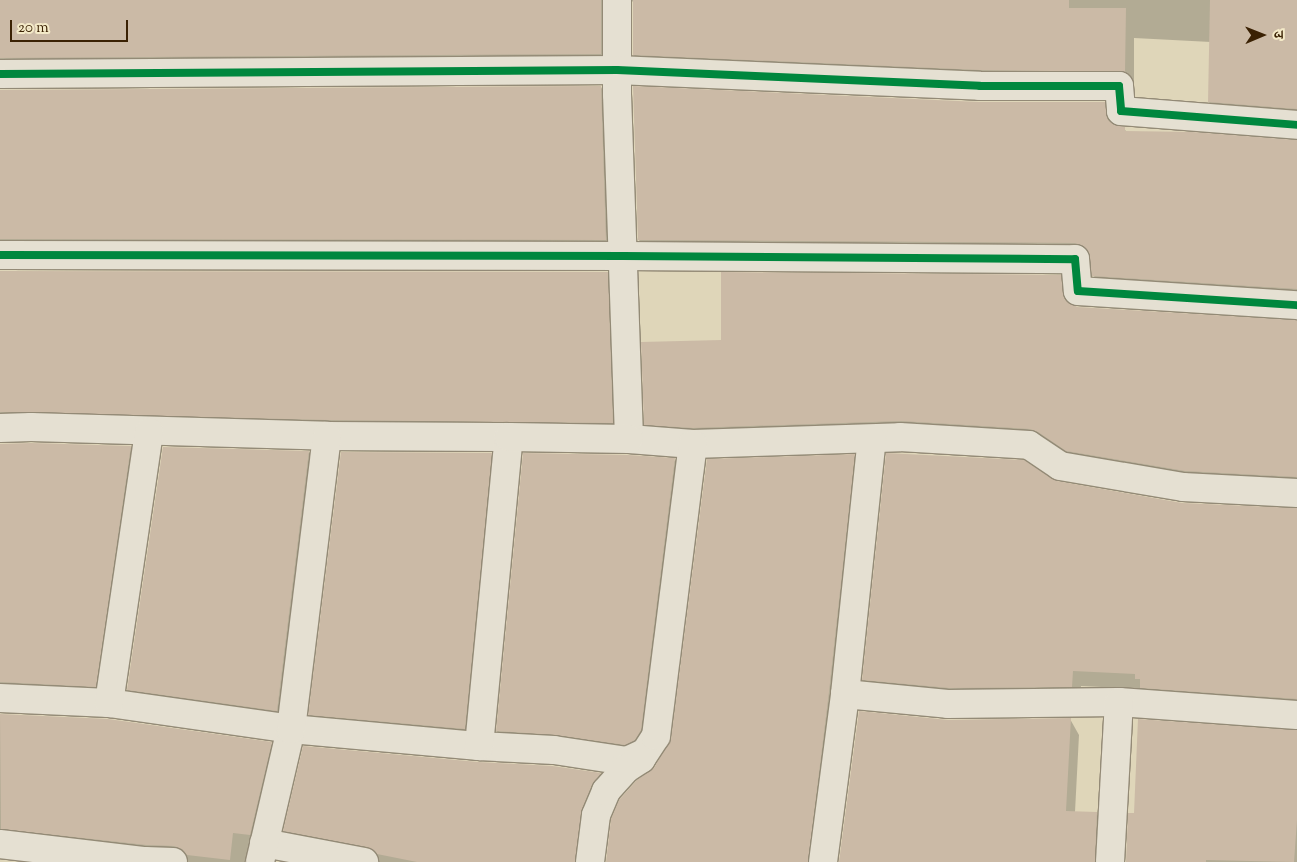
<!DOCTYPE html>
<html>
<head>
<meta charset="utf-8">
<style>
  body { margin:0 }
  #map { position:relative; width:1297px; height:862px; overflow:hidden; background:#dfd6b9; font-family:"Sorts Mill Goudy","Noto Serif Devanagari",serif }
  div>[style] { position:absolute }
  [style*='--x'] { left:calc(var(--x)*1px); top:calc(var(--y)*1px); width:calc(var(--w)*1px); rotate:calc(var(--a)*1deg) }
  .shadow>* { inset:0; background:#0003 }
  .building>* { inset:0; background:#cbbaa6 }
  .roads { filter:drop-shadow(1px 0 #938a76) drop-shadow(-1px 0 #938a76) drop-shadow(0 1px #938a76) drop-shadow(0 -1px #938a76) }
  .minor>* { height:28px; margin:-14px; padding:0 14px; transform-origin:14px; border-radius:14px; background:#e5e0d2 }
  .cycleway>* { height:8px; margin:-4px; padding:0 4px; transform-origin:4px; border-radius:4px; background:#00873e }
  span { translate:-50% -50%; white-space:nowrap; text-align:center; line-height:1.15; -webkit-text-stroke:4px #f4eac8; paint-order:stroke }
  .north { position:absolute; left:1237px; top:10px; width:50px; height:50px; -webkit-text-stroke:4px #f4eac8; paint-order:stroke; rotate:89deg; font-size:14px; font-weight:700; line-height:20px; text-align:center; color:#3a2103 }
  .north::after { content:''; display:block; margin:auto; width:18px; height:22px; background:#3a2103; clip-path:polygon(50% 0,100% 100%,50% 72%,0 100%) }
  .scale { position:absolute; left:10px; top:20px; width:118px; height:22px; box-sizing:border-box; border:2px solid #3a2103; border-top:0; padding-left:6px; font-size:15px; line-height:18px; white-space:nowrap; color:#3a2103; -webkit-text-stroke:4px #f4eac8; paint-order:stroke }
</style>
</head>
<body>
<div id="map">
  <div class="shadow">
    <div style="clip-path:polygon(0 0,624px 0,610px 70px,0 77px)"></div>
    <div style="clip-path:polygon(628px 0,1297px 0,1297px 124px,1218px 117px,1209px 102px,1211px 42px,1134px 38px,1134px 87px,990px 86px,643px 70px,634px 55px,634px 2px)"></div>
    <div style="clip-path:polygon(601px 87px,610px 103px,615px 256px,0 258px,0 91px)"></div>
    <div style="clip-path:polygon(634px 88px,979px 103px,1104px 103px,1113px 118px,1114px 126px,1124px 128px,1127px 133px,1297px 142px,1297px 304px,1103px 292px,1094px 276px,1091px 260px,1085px 259px,648px 256px,639px 240px)"></div>
    <div style="clip-path:polygon(0 272px,607px 273px,616px 288px,621px 438px,0 431px)"></div>
    <div style="clip-path:polygon(1060px 276px,1069px 291px,1071px 305px,1076px 308px,1297px 322px,1297px 492px,1076px 466px,1048px 447px,654px 440px,645px 424px,723px 342px)"></div>
    <div style="clip-path:polygon(0 445px,130px 447px,139px 462px,104px 702px,0 701px)"></div>
    <div style="clip-path:polygon(309px 452px,316px 465px,284px 724px,135px 702px,128px 690px)"></div>
    <div style="clip-path:polygon(491px 454px,500px 469px,473px 744px,318px 730px,310px 715px)"></div>
    <div style="clip-path:polygon(854px 455px,863px 471px,818px 862px,607px 862px,655px 769px)"></div>
    <div style="clip-path:polygon(675px 460px,684px 475px,643px 756px,506px 747px,497px 731px)"></div>
    <div style="clip-path:polygon(1057px 483px,1182px 504px,1297px 510px,1297px 714px,1150px 703px,1142px 689px,1081px 686px,1080px 702px,872px 695px,863px 680px)"></div>
    <div style="clip-path:polygon(0 715px,107px 720px,271px 743px,280px 759px,256px 862px,185px 862px,0 847px)"></div>
    <div style="clip-path:polygon(1070px 719px,1079px 735px,1075px 812px,1096px 813px,1105px 829px,1105px 862px,840px 862px,948px 721px)"></div>
    <div style="clip-path:polygon(1297px 732px,1297px 862px,1127px 862px,1135px 815px)"></div>
    <div style="clip-path:polygon(478px 763px,552px 767px,601px 774px,609px 789px,585px 862px,377px 862px,294px 846px,285px 831px)"></div>
  </div>
  <div class="building">
    <div style="clip-path:polygon(0 0,601px 0,601px 54px,0 58px)"></div>
    <div style="clip-path:polygon(633px 0,1069px 0,1069px 8px,1126px 8px,1125px 72px,980px 70px,633px 55px)"></div>
    <div style="clip-path:polygon(1210px 0,1297px 0,1297px 109px,1208px 102px)"></div>
    <div style="clip-path:polygon(601px 86px,606px 240px,0 239px,0 90px)"></div>
    <div style="clip-path:polygon(633px 86px,979px 102px,1105px 102px,1108px 120px,1113px 124px,1125px 127px,1125px 131px,1192px 132px,1297px 140px,1297px 289px,1092px 276px,1088px 251px,1083px 246px,1075px 243px,638px 240px)"></div>
    <div style="clip-path:polygon(0 271px,608px 272px,613px 423px,327px 420px,0 412px)"></div>
    <div style="clip-path:polygon(721px 272px,1061px 275px,1065px 299px,1077px 307px,1297px 320px,1297px 477px,1185px 471px,1066px 451px,1038px 432px,1030px 429px,901px 421px,693px 428px,644px 425px,641px 342px,721px 340px)"></div>
    <div style="clip-path:polygon(31px 443px,131px 446px,96px 687px,0 682px,0 444px)"></div>
    <div style="clip-path:polygon(163px 447px,309px 451px,277px 711px,127px 690px)"></div>
    <div style="clip-path:polygon(341px 452px,492px 453px,465px 729px,308px 715px)"></div>
    <div style="clip-path:polygon(523px 453px,628px 455px,675px 458px,641px 730px,635px 740px,625px 745px,556px 735px,496px 731px)"></div>
    <div style="clip-path:polygon(886px 453px,1024px 460px,1057px 481px,1182px 503px,1297px 508px,1297px 699px,1140px 688px,1140px 679px,1135px 679px,1135px 674px,1073px 671px,1072px 687px,949px 688px,862px 680px)"></div>
    <div style="clip-path:polygon(855px 454px,829px 692px,808px 862px,606px 862px,611px 819px,619px 800px,637px 780px,654px 768px,671px 738px,707px 459px)"></div>
    <div style="clip-path:polygon(859px 711px,948px 720px,1071px 718px,1066px 811px,1097px 812px,1095px 862px,839px 862px)"></div>
    <div style="clip-path:polygon(0 714px,108px 719px,272px 742px,250px 835px,233px 833px,230px 860px,187px 855px,182px 849px,174px 846px,146px 845px,1px 829px)"></div>
    <div style="clip-path:polygon(1138px 719px,1297px 730px,1297px 820px,1294px 862px,1206px 860px,1206px 862px,1126px 862px,1128px 813px,1134px 813px)"></div>
    <div style="clip-path:polygon(303px 746px,478px 762px,552px 766px,601px 773px,592px 785px,582px 809px,575px 862px,417px 862px,377px 854px,367px 847px,283px 831px)"></div>
  </div>
  <div class="roads">
    <div class="minor">
      <div style="--x:617;--y:0;--w:94;--a:90"></div>
      <div style="--x:617;--y:94;--w:345;--a:88"></div>
      <div style="--x:629;--y:439;--w:64;--a:4.5"></div>
      <div style="--x:693;--y:444;--w:207;--a:-1.9"></div>
      <div style="--x:900;--y:437;--w:129;--a:3.5"></div>
      <div style="--x:1029;--y:445;--w:37;--a:34"></div>
      <div style="--x:1060;--y:466;--w:125;--a:9.7"></div>
      <div style="--x:1183;--y:487;--w:114;--a:3"></div>
      <div style="--x:0;--y:74;--w:617;--a:-0.37"></div>
      <div style="--x:617;--y:70;--w:363;--a:2.5"></div>
      <div style="--x:980;--y:86;--w:139;--a:0"></div>
      <div style="--x:1119;--y:86;--w:25;--a:85"></div>
      <div style="--x:1121;--y:111;--w:177;--a:4.5"></div>
      <div style="--x:0;--y:255;--w:623;--a:0.09"></div>
      <div style="--x:623;--y:256;--w:452;--a:0.4"></div>
      <div style="--x:1075;--y:259;--w:32;--a:85"></div>
      <div style="--x:1078;--y:291;--w:219;--a:3.7"></div>
      <div style="--x:0;--y:428;--w:31;--a:-2"></div>
      <div style="--x:31;--y:427;--w:296;--a:1.7"></div>
      <div style="--x:327;--y:436;--w:182;--a:0.3"></div>
      <div style="--x:845;--y:694;--w:103;--a:5.5"></div>
      <div style="--x:948;--y:704;--w:171;--a:-0.7"></div>
      <div style="--x:1119;--y:702;--w:178;--a:4.2"></div>
      <div style="--x:0;--y:698;--w:109;--a:2.6"></div>
      <div style="--x:109;--y:703;--w:184;--a:8.1"></div>
      <div style="--x:291;--y:729;--w:189;--a:5.2"></div>
      <div style="--x:479;--y:746;--w:75;--a:3.1"></div>
      <div style="--x:554;--y:750;--w:74;--a:8.6"></div>
      <div style="--x:627;--y:761;--w:19;--a:-25"></div>
      <div style="--x:109;--y:703;--w:274;--a:-81.6"></div>
      <div style="--x:479;--y:746;--w:310;--a:-84.5"></div>
      <div style="--x:509;--y:437;--w:120;--a:1"></div>
      <div style="--x:264;--y:843;--w:102;--a:10.8"></div>
      <div style="--x:0;--y:844;--w:146;--a:6.7"></div>
      <div style="--x:145;--y:861;--w:28;--a:2"></div>
      <div style="--x:260;--y:862;--w:137;--a:-76.9"></div>
      <div style="--x:291;--y:729;--w:295;--a:-83"></div>
      <div style="--x:590;--y:862;--w:47;--a:-82.7"></div>
      <div style="--x:596;--y:815;--w:26;--a:-67"></div>
      <div style="--x:606;--y:791;--w:31;--a:-48"></div>
      <div style="--x:627;--y:768;--w:17;--a:-33"></div>
      <div style="--x:641;--y:759;--w:27;--a:-57"></div>
      <div style="--x:656;--y:736;--w:294;--a:-82.8"></div>
      <div style="--x:823;--y:862;--w:169;--a:-82.5"></div>
      <div style="--x:845;--y:694;--w:256;--a:-84"></div>
      <div style="--x:1110;--y:862;--w:160;--a:-86.8"></div>
    </div>
  </div>
  <div class="cycleway">
    <div style="--x:0;--y:74;--w:617;--a:-0.37"></div>
    <div style="--x:617;--y:70;--w:363;--a:2.5"></div>
    <div style="--x:980;--y:86;--w:139;--a:0"></div>
    <div style="--x:1119;--y:86;--w:25;--a:85"></div>
    <div style="--x:1121;--y:111;--w:177;--a:4.5"></div>
    <div style="--x:0;--y:255;--w:623;--a:0.09"></div>
    <div style="--x:623;--y:256;--w:452;--a:0.4"></div>
    <div style="--x:1075;--y:259;--w:32;--a:85"></div>
    <div style="--x:1078;--y:291;--w:219;--a:3.7"></div>
  </div>
  <div class="north">उ</div>
  <div class="scale">20 m</div>
</div>
</body>
</html>
